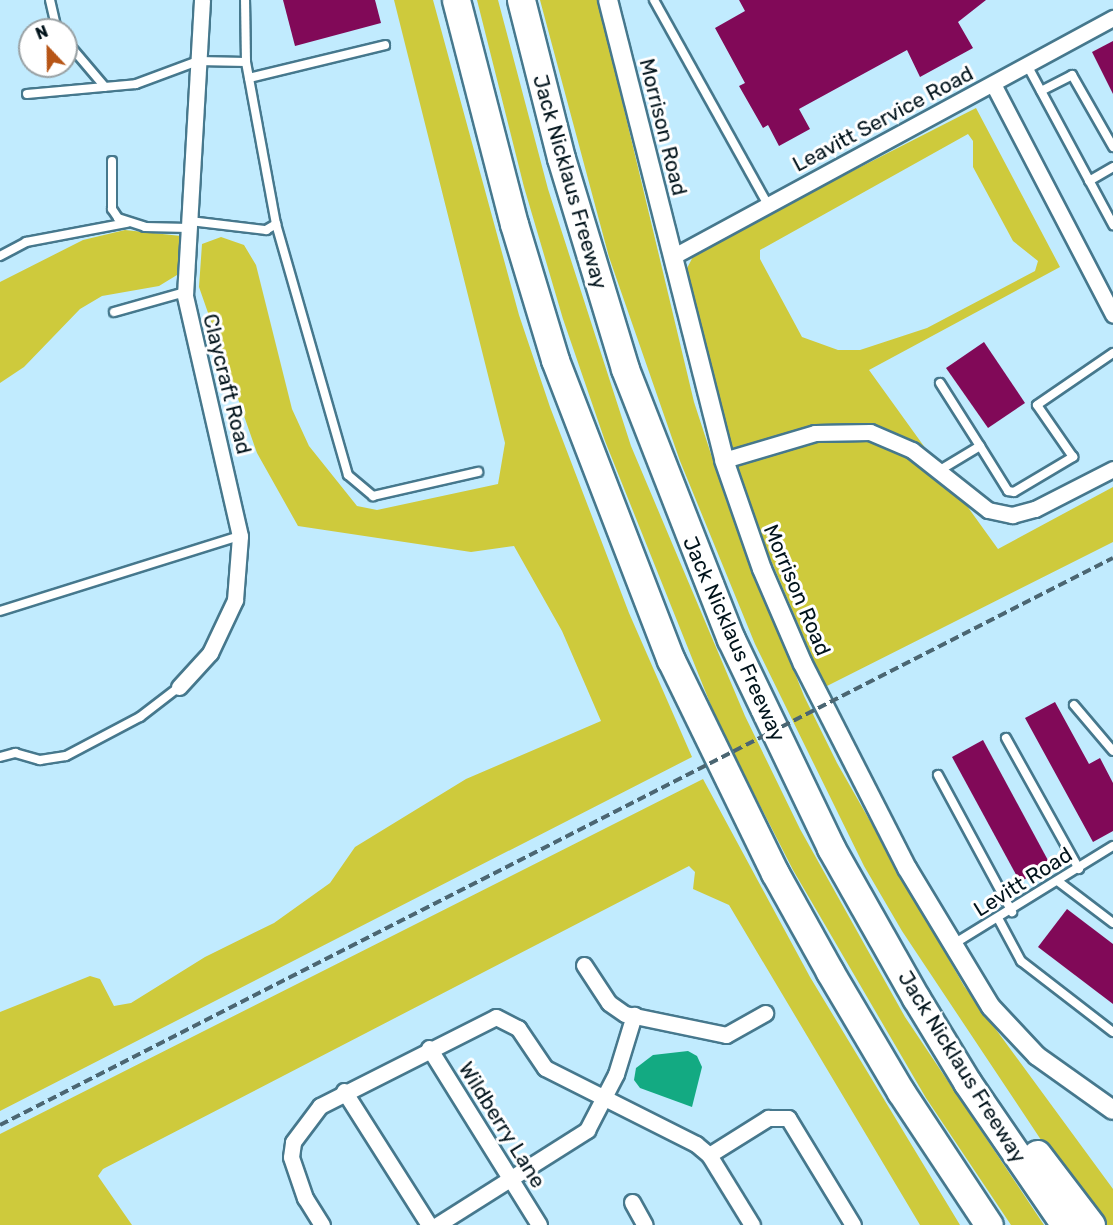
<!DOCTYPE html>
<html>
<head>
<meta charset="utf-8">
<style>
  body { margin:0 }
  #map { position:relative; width:1113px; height:1225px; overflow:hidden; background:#c1ebfe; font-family:Rubik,sans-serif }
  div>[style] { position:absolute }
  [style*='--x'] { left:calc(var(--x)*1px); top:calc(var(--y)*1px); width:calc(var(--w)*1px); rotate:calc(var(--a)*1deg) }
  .green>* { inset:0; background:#ceca3c }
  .water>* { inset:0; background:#13aa82 }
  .building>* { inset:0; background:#810958 }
  .roads { filter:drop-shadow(2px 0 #46788d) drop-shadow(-2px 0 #46788d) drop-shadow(0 2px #46788d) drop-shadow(0 -2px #46788d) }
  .service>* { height:8px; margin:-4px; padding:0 4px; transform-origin:4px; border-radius:4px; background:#fff }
  .minor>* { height:15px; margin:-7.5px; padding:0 7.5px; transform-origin:7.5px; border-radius:7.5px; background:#fff }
  .tertiary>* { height:18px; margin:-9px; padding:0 9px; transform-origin:9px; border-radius:9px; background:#fff }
  .motorway>* { height:27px; margin:-13.5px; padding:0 13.5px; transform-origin:13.5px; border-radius:13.5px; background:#fff }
  .rail>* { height:4px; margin-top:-2px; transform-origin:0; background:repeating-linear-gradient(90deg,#4b6672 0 9px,transparent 0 13.5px) }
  span { translate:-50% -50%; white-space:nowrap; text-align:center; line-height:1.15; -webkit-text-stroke:6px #fff; paint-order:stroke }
  .street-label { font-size:21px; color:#01131b }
  .north { position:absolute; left:18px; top:18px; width:60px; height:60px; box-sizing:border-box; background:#fff; border:2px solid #99a1a4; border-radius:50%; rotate:338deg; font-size:16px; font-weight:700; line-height:24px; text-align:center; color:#01131b }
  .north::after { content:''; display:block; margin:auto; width:21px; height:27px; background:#b75516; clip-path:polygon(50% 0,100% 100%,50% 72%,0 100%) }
</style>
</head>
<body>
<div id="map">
  <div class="green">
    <div style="clip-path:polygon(394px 0,433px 0,519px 315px,550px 407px,629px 613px,692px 757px,0 1111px,0 1012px,90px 976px,100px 979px,114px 1006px,131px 1003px,205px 957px,274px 923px,330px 883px,355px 847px,466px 779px,601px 721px,562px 631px,514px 546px,471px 552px,298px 526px,257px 453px,199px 287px,202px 244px,221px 237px,244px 245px,256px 265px,292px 409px,309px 446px,357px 506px,377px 510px,498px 484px,505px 443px)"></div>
    <div style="clip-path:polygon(477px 0,498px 0,548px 189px,631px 446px,745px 716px,800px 829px,905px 1017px,1044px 1225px,1011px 1225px,926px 1098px,793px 870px,718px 723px,605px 441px,563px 319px,524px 187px)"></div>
    <div style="clip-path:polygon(540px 0,598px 0,694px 402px,726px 500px,804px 696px,837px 763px,964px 986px,1113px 1189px,1113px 1225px,1103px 1225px,1063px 1173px,902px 931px,864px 866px,755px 644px,680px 461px,609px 257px)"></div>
    <div style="clip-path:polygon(evenodd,976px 108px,1060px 267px,869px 370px,998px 549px,1113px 487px,1113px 542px,825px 687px,744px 497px,685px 272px,696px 251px,976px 108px,968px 134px,973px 141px,973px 167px,1013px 241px,1038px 261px,1035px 271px,927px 328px,860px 350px,838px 350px,802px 337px,760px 259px,760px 250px,968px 134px)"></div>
    <div style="clip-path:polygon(125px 230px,181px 236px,177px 275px,159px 286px,102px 296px,80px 309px,24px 367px,0 383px,0 282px,83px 240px)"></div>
    <div style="clip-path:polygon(703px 779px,810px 977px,960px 1225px,920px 1225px,729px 905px,693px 889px,695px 872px,689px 866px,103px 1169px,98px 1176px,132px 1225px,0 1225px,0 1134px)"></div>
  </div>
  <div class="water">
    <div style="clip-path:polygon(688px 1051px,697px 1056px,702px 1067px,692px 1107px,640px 1088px,634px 1080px,636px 1068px,653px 1055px)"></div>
  </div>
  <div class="building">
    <div style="clip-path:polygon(283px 0,375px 0,381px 23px,295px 46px)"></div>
    <div style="clip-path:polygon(739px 0,986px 0,958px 22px,973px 48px,920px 77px,907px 50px,799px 109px,810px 129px,779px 146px,768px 125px,763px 128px,739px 86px,745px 83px,715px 28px,745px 11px)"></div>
    <div style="clip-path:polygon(1113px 41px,1113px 94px,1092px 52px)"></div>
    <div style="clip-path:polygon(984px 342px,1025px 403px,988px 428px,946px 368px)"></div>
    <div style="clip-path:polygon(1055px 702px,1089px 764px,1100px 758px,1113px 783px,1113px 831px,1093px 842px,1025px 718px)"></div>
    <div style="clip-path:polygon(983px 740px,1050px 864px,1020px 882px,952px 757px)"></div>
    <div style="clip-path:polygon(1067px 909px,1113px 944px,1113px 1004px,1038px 947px)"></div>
  </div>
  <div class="roads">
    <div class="service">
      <div style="--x:50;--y:0;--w:31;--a:77"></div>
      <div style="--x:654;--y:0;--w:235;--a:60.9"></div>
      <div style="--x:66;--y:41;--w:60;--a:49.7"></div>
      <div style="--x:1027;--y:65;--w:182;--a:61.7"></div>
      <div style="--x:249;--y:78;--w:140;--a:-13.6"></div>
      <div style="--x:1041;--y:91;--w:35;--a:-27"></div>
      <div style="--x:1072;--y:75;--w:83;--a:60.3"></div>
      <div style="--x:27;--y:94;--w:109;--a:-5.2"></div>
      <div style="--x:136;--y:84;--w:66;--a:-20.4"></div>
      <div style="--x:198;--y:61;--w:48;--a:1.2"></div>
      <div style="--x:246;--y:62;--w:62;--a:-90.9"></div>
      <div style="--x:112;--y:161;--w:48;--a:90"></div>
      <div style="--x:112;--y:209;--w:11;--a:56"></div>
      <div style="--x:118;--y:218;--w:28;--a:18"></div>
      <div style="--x:145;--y:227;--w:44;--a:1.3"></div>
      <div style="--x:1089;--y:181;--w:28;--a:-30"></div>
      <div style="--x:190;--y:221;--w:77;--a:6.8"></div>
      <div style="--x:266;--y:230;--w:12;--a:-31"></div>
      <div style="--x:276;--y:224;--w:165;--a:-100.5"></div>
      <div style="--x:276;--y:224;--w:261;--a:74"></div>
      <div style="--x:348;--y:475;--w:33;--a:40"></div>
      <div style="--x:373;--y:496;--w:108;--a:-12.9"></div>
      <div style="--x:0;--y:256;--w:30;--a:-28"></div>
      <div style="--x:26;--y:242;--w:103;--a:-10.7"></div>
      <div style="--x:114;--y:312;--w:74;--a:-15.7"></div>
      <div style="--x:940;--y:383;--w:75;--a:57.6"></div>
      <div style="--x:980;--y:446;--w:47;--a:149"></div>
      <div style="--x:980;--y:446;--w:53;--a:58.1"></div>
      <div style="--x:1008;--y:491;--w:6;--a:9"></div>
      <div style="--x:1014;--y:492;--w:69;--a:-30.7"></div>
      <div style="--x:1073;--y:457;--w:63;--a:-124.7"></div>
      <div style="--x:1037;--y:405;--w:92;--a:-34.4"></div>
      <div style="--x:0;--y:611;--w:251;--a:-17.4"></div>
      <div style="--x:1074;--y:705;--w:60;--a:49.7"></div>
      <div style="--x:1006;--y:738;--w:150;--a:60.9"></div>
      <div style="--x:0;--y:757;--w:16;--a:-15"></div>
      <div style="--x:15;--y:753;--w:26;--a:16"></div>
      <div style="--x:40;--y:760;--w:26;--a:-9"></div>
      <div style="--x:66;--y:756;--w:84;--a:-27.8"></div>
      <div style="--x:140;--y:717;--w:49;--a:-37.6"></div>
      <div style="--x:938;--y:775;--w:156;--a:61.6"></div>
      <div style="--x:1059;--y:882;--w:68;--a:37.2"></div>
      <div style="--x:999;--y:920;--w:47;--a:61.8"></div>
      <div style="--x:1021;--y:961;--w:116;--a:37.7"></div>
      <div style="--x:952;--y:945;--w:189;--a:-31.6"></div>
    </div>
    <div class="minor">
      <div style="--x:993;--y:84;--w:260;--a:62.5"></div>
      <div style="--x:672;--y:257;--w:502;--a:-28.46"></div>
      <div style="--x:724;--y:460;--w:95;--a:-16.5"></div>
      <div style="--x:815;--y:433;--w:55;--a:-1"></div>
      <div style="--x:870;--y:432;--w:46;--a:23.2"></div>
      <div style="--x:912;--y:450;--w:97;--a:38.3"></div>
      <div style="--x:988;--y:510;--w:25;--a:12"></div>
      <div style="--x:1012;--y:515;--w:24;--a:-15"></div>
      <div style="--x:1035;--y:509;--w:88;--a:-27.1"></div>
      <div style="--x:179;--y:687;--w:46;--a:-47.6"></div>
      <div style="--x:210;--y:653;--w:59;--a:-64.7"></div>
      <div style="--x:235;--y:600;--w:64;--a:-85.5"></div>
      <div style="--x:240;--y:536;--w:247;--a:-102.9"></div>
      <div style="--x:185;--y:295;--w:295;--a:-86.7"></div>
      <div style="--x:584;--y:965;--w:45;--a:56.7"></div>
      <div style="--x:609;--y:1003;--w:19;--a:35"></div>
      <div style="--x:625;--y:1014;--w:103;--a:11.7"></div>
      <div style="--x:726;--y:1035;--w:45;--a:-29.4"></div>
      <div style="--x:429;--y:1048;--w:208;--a:58.1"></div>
      <div style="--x:344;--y:1091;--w:159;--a:57.6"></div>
      <div style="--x:709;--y:1155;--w:70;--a:-32.1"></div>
      <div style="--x:768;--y:1118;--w:20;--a:0"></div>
      <div style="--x:788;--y:1118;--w:125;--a:58.7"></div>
      <div style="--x:632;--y:1202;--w:26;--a:61"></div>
      <div style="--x:322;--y:1225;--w:32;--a:-122"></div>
      <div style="--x:305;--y:1198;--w:43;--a:-108.9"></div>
      <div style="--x:291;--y:1157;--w:15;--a:-82"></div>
      <div style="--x:293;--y:1142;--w:45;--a:-53.1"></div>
      <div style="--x:320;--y:1106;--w:197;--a:-26.8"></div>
      <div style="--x:496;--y:1017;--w:25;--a:27"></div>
      <div style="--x:518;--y:1028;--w:48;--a:56"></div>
      <div style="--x:545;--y:1068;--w:169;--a:26.7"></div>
      <div style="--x:696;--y:1144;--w:17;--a:40"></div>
      <div style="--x:709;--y:1155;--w:82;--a:58.4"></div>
      <div style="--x:437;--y:1225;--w:178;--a:-32.3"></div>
      <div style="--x:587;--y:1130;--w:63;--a:-62.6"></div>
      <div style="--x:616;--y:1074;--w:62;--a:-73"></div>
    </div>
    <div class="tertiary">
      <div style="--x:608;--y:0;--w:474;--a:75.8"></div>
      <div style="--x:724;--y:460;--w:115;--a:70.8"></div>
      <div style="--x:762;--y:569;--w:103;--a:66.7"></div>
      <div style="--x:803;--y:664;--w:229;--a:63"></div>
      <div style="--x:907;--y:868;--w:162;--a:58.9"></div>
      <div style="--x:991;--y:1007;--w:67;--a:46.8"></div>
      <div style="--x:1037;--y:1056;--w:93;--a:35.4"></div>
    </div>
    <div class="motorway">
      <div style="--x:456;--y:0;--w:231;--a:75.5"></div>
      <div style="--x:514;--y:224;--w:142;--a:73.2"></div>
      <div style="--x:555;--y:360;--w:322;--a:68.9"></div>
      <div style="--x:671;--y:660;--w:237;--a:64"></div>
      <div style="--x:775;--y:873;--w:113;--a:60.9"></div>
      <div style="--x:830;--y:972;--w:139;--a:59.4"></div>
      <div style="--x:901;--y:1092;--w:159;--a:56.5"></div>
      <div style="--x:521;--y:0;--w:163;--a:75.8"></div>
      <div style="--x:561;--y:158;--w:220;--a:73.1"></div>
      <div style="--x:625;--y:369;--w:290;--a:68.6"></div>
      <div style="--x:731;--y:639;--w:232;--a:64.4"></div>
      <div style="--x:831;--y:848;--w:172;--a:60.5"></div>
      <div style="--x:916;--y:998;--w:98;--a:58.7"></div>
      <div style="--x:967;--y:1082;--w:173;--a:55.6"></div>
      <div style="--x:1037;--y:1154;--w:89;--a:52.7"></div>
    </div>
  </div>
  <div class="rail">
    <div style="--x:0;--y:1125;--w:1249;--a:-27"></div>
  </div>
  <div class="street-label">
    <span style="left:883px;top:119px;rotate:-28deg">Leavitt Service Road</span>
    <span style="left:663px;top:127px;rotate:76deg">Morrison Road</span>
    <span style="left:570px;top:182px;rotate:74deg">Jack Nicklaus Freeway</span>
    <span style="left:227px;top:384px;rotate:76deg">Claycraft Road</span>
    <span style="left:797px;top:590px;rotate:67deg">Morrison Road</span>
    <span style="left:734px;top:639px;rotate:66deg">Jack Nicklaus Freeway</span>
    <span style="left:1023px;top:882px;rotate:-32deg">Levitt Road</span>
    <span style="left:962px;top:1067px;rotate:58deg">Jack Nicklaus Freeway</span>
    <span style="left:502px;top:1125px;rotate:58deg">Wildberry Lane</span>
  </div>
  <div class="north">N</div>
</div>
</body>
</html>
